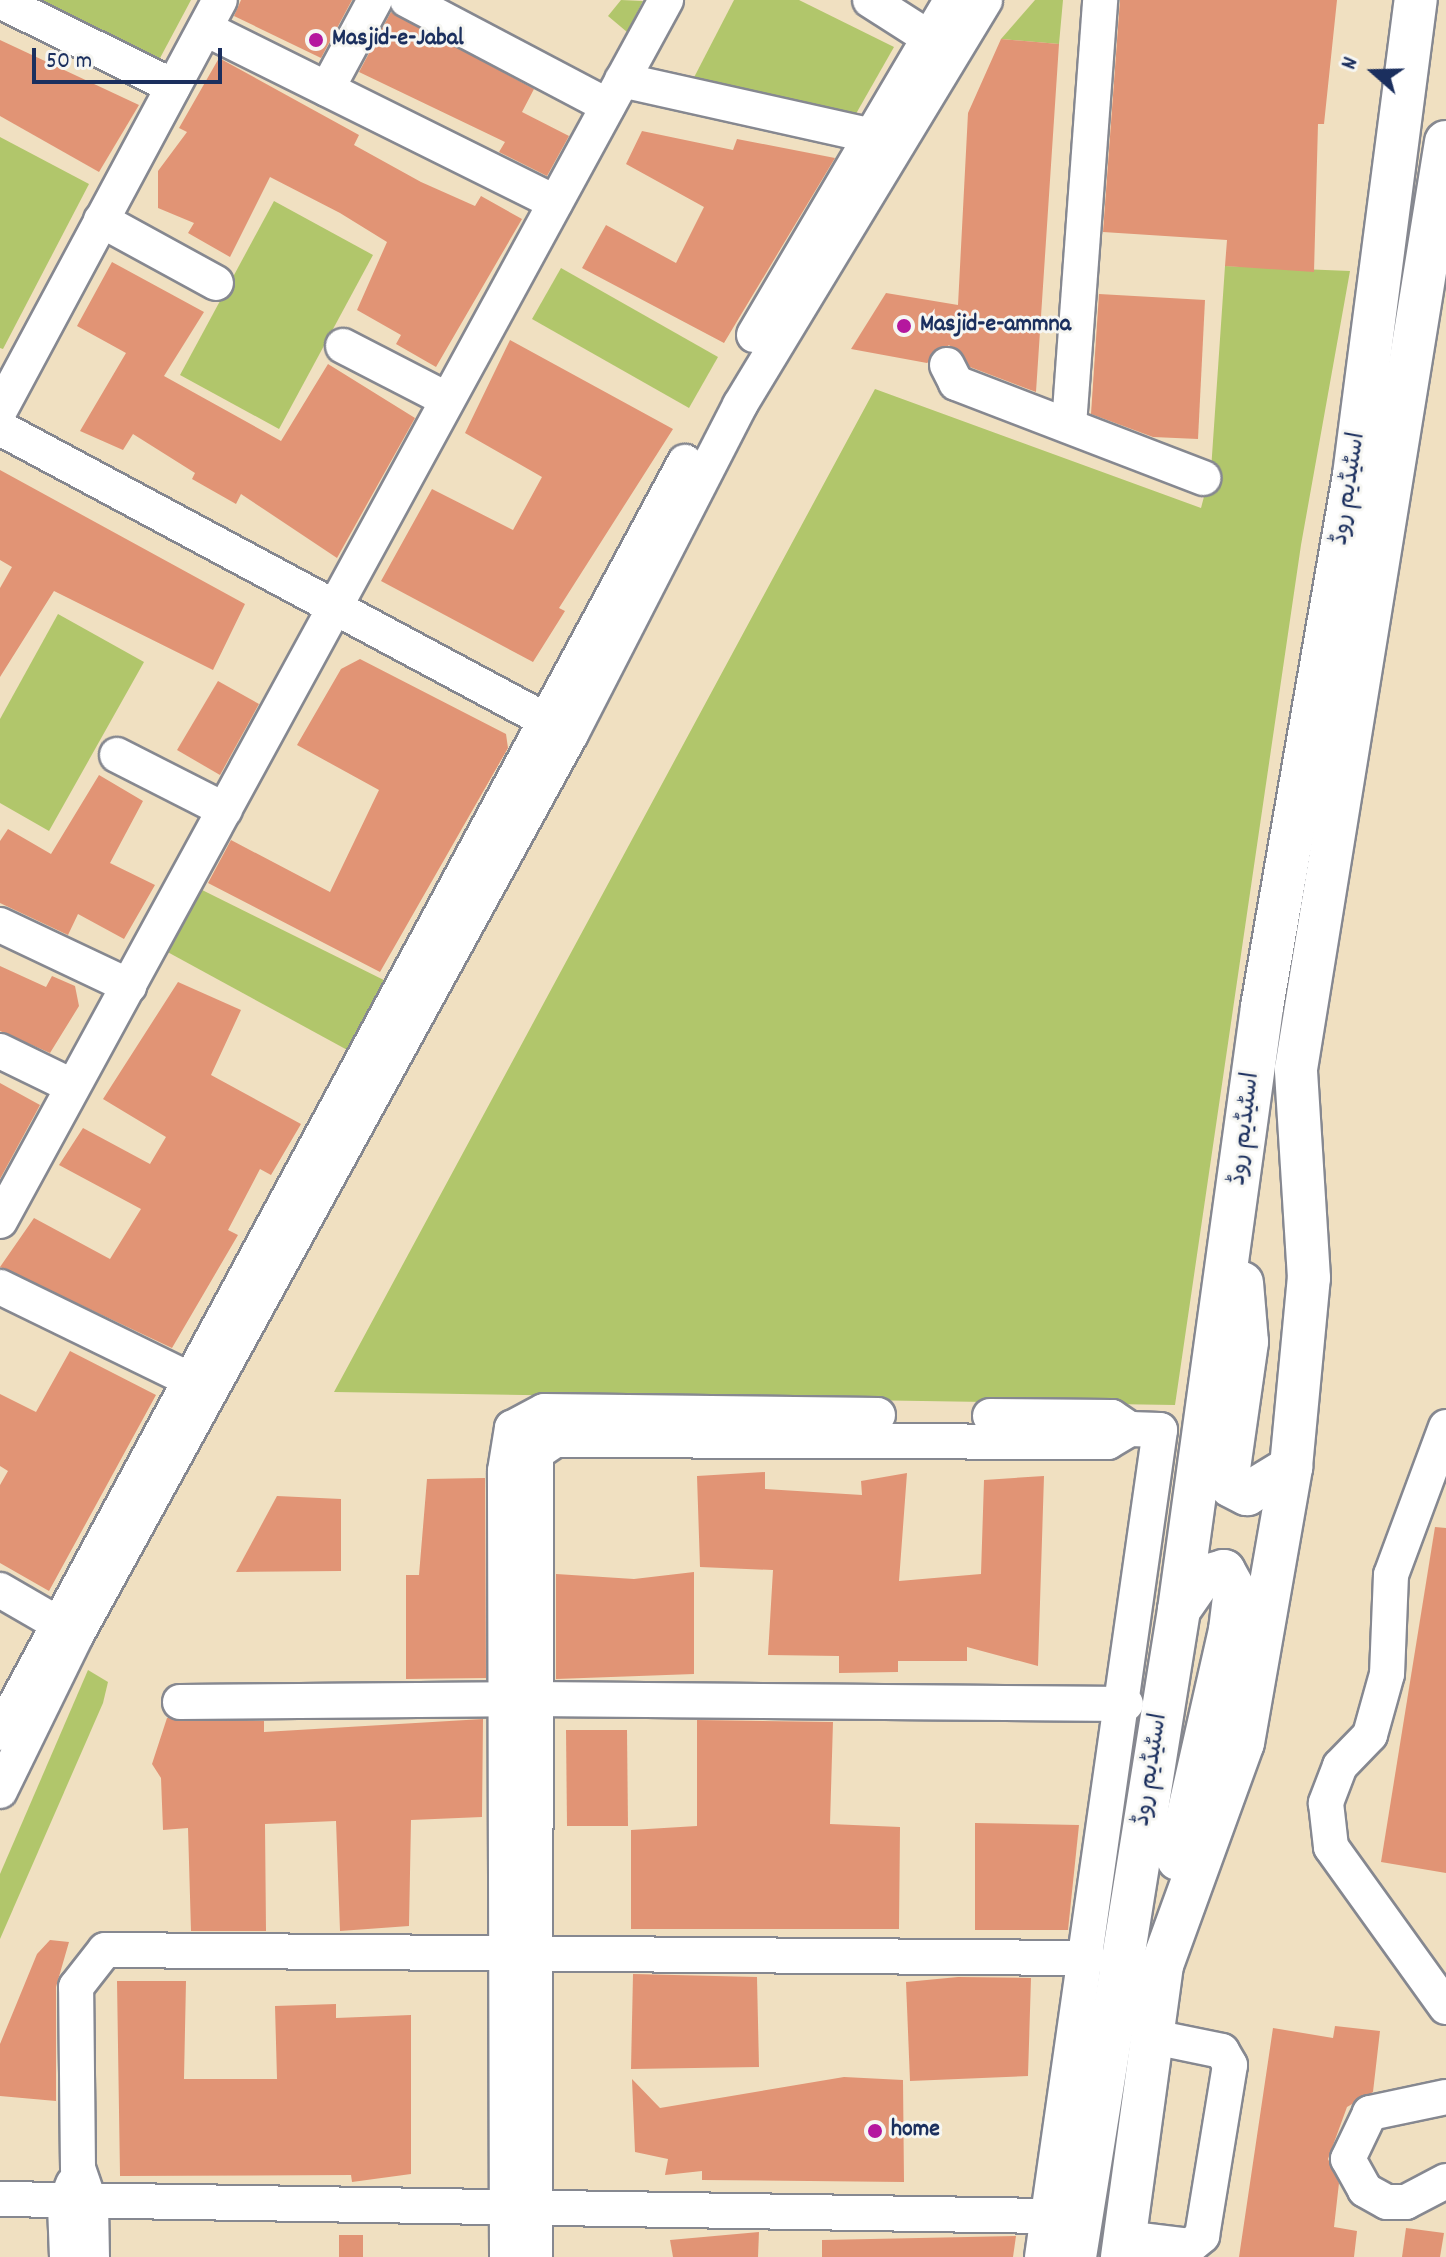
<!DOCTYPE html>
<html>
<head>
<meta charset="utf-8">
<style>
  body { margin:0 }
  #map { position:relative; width:1446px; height:2257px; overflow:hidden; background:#f0e0c1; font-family:Dekko,"Playpen Sans Arabic",sans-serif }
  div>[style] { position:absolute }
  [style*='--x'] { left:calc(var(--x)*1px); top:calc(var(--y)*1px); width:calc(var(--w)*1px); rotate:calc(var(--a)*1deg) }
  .green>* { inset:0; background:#b1c66b }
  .building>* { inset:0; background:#e19475 }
  .roads { filter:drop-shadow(2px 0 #868890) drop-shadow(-2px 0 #868890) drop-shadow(0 2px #868890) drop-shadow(0 -2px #868890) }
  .minor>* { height:34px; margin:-17px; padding:0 17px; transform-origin:17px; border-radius:17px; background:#fff }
  .major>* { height:42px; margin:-21px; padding:0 21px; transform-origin:21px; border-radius:21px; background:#fff }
  .dots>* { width:22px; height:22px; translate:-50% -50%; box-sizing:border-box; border:4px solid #f6f6f2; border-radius:50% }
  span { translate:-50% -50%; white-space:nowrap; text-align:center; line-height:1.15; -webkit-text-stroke:6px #f6f6f2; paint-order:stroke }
  .poi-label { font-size:24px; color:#1b2f5e; font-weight:700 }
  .left { translate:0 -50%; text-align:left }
  .street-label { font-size:24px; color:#1b2f5e }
  .north { position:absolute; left:1334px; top:32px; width:80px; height:80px; -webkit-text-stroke:6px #f6f6f2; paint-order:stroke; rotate:290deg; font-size:22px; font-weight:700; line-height:32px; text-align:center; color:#1b2f5e }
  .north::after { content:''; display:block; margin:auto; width:28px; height:36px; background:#1b2f5e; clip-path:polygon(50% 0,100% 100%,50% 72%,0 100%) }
  .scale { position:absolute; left:32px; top:48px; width:190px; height:36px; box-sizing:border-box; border:4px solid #1b2f5e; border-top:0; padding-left:10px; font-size:24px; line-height:28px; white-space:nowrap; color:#1b2f5e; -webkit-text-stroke:6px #f6f6f2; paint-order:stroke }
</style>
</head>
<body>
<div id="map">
  <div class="green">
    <div style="clip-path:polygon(37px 0,191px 0,159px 60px)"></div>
    <div style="clip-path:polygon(621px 0,643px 1px,627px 32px,608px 16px)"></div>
    <div style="clip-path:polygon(734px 0,799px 0,894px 47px,849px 126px,687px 91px)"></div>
    <div style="clip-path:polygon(1035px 0,1063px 0,1059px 44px,1001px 39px)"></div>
    <div style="clip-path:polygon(0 137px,89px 184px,3px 349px,0 348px)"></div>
    <div style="clip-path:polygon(274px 201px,373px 255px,279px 429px,180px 375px)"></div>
    <div style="clip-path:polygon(1225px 266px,1350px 271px,1301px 545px,1175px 1405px,334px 1392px,875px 389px,1201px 508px,1211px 470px)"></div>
    <div style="clip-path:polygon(561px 268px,718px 357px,689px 408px,532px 319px)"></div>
    <div style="clip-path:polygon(58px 614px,144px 662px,49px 831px,0 803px,0 719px)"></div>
    <div style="clip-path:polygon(186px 882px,400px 988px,362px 1058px,151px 943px)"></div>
    <div style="clip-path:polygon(88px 1670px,108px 1682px,103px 1703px,0 1939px,0 1874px)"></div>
  </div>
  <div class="building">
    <div style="clip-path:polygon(241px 0,352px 0,321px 58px,234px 16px)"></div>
    <div style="clip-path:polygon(1120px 0,1337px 0,1324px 124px,1318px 124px,1314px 272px,1225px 266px,1227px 240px,1103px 232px)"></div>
    <div style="clip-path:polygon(391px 12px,534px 89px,522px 112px,569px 136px,547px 176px,499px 152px,505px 142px,359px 72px)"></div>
    <div style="clip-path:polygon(1001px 39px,1059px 44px,1036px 392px,970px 367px,949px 345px,927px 363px,851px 349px,886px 293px,958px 305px,968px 113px)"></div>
    <div style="clip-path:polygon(0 40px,139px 105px,99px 172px,0 116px)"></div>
    <div style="clip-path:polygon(219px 58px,359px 135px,354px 145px,421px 182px,475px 206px,481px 196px,522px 219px,436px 367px,396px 344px,401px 335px,357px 310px,387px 242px,340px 213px,270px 177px,230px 257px,188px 233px,194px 223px,158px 208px,158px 171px,187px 132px,179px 128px)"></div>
    <div style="clip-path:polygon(642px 131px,733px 150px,737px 139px,835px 158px,724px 343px,582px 268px,606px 225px,676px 263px,704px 207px,626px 164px)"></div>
    <div style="clip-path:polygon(112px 262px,204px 312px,164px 376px,281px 441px,328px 364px,415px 418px,337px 558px,241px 494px,236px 504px,192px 479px,195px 473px,133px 434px,123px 450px,80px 431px,126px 353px,77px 326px)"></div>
    <div style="clip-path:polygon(1099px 294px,1205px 300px,1198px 439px,1153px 437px,1091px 414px)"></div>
    <div style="clip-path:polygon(510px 340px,673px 429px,559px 608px,565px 611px,533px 662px,381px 581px,432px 489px,513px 530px,542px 477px,465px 433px)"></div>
    <div style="clip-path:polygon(0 470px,245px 604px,213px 670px,54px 591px,0 677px,0 588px,12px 567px,0 560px)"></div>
    <div style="clip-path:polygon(360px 659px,506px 734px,508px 748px,380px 972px,208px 883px,231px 840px,330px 892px,379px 790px,297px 745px,341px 669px)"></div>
    <div style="clip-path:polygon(218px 681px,259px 704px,220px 775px,177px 750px)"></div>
    <div style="clip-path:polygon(99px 775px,143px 801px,110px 863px,155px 885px,124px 939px,78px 914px,68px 935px,0 903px,0 841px,8px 829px,51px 854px)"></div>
    <div style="clip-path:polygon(0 966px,46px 987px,52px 976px,75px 986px,79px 1006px,50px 1053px,0 1031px)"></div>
    <div style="clip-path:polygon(178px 982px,241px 1010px,211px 1075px,301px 1124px,271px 1175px,260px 1169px,228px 1230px,238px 1235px,172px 1348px,0 1267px,34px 1218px,110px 1259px,141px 1209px,59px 1165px,83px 1128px,150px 1164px,166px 1137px,103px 1099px)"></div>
    <div style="clip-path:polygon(0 1083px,40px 1105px,0 1179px)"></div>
    <div style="clip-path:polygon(70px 1351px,156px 1395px,49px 1591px,0 1563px,0 1485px,8px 1471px,0 1466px,0 1394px,36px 1412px)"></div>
    <div style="clip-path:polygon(765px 1472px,765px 1489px,862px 1495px,861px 1481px,907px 1473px,899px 1581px,981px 1574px,984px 1480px,1044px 1476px,1038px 1666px,967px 1647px,967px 1661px,898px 1661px,898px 1672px,839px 1673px,839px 1656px,768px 1655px,773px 1570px,700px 1567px,697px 1476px)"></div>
    <div style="clip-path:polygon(485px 1478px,486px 1678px,406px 1679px,406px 1575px,419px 1575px,427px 1479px)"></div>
    <div style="clip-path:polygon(277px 1496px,341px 1499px,341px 1571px,236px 1572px)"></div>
    <div style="clip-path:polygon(1435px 1527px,1446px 1528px,1446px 1873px,1381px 1862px)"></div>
    <div style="clip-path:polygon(694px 1572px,694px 1674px,556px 1679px,556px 1574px,634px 1579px)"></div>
    <div style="clip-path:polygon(167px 1718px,264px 1721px,264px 1732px,483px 1719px,482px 1817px,411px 1820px,409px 1926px,340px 1931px,336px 1821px,265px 1824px,266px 1931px,191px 1931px,188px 1828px,163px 1830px,161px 1778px,152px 1764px)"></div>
    <div style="clip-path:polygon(697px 1720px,833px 1722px,830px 1824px,900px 1827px,899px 1929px,631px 1929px,631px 1830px,697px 1826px)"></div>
    <div style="clip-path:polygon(566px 1730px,627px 1730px,628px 1826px,567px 1826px)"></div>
    <div style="clip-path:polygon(975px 1823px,1079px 1825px,1068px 1930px,975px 1930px)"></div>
    <div style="clip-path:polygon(50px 1940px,69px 1942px,56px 1987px,56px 2101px,0 2096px,0 2044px,37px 1954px)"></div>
    <div style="clip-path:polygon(633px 1974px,757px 1977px,759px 2067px,631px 2069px)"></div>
    <div style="clip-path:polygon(958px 1977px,1031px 1978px,1028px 2076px,910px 2081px,906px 1982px)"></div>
    <div style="clip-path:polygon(117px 1981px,186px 1981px,184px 2079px,277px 2079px,275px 2006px,336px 2004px,336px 2018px,411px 2015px,411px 2174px,352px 2182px,351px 2175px,120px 2176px)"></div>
    <div style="clip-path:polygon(1335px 2026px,1380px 2031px,1373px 2092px,1347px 2107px,1328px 2159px,1339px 2183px,1334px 2227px,1357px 2231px,1354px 2257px,1239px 2257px,1273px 2028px,1333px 2038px)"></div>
    <div style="clip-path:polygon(844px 2077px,903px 2080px,904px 2182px,702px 2180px,702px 2171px,665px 2175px,668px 2159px,635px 2152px,632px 2079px,660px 2108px)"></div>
    <div style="clip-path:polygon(1406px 2228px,1444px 2233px,1440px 2257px,1402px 2257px)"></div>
    <div style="clip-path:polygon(759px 2232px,758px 2257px,673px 2257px,670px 2240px)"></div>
    <div style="clip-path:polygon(339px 2235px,363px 2235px,363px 2257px,339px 2257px)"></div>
    <div style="clip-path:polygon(1016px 2236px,1013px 2257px,822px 2257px,822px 2240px)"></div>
  </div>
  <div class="roads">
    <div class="minor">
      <div style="--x:407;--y:0;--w:227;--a:27.8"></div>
      <div style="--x:870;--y:0;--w:89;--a:32.6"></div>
      <div style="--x:0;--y:1;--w:193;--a:26.2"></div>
      <div style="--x:206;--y:29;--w:390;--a:26.4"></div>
      <div style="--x:622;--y:80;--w:253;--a:12.6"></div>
      <div style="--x:327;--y:89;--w:101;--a:-61.7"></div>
      <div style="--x:101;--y:220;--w:131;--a:28.7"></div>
      <div style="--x:754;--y:335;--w:389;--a:-59.5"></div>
      <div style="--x:343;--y:346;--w:116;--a:27.2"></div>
      <div style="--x:947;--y:365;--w:20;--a:63"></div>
      <div style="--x:956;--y:383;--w:265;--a:21"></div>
      <div style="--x:0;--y:410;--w:465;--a:-61.8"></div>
      <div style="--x:1069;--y:425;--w:426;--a:-85.8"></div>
      <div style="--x:0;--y:428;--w:640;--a:28.17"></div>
      <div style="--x:117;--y:755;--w:121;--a:27"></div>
      <div style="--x:0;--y:925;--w:143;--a:25.3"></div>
      <div style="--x:0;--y:1051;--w:80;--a:25.9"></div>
      <div style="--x:0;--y:1221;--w:1391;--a:-61.39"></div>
      <div style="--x:0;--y:1287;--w:210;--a:26"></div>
      <div style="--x:990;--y:1416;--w:122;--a:0.5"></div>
      <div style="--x:1112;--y:1417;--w:22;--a:34"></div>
      <div style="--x:1446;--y:1427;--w:158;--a:110.4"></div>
      <div style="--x:1391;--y:1575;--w:99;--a:92.3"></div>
      <div style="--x:1387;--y:1674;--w:63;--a:105.6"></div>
      <div style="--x:1370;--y:1735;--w:43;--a:134.1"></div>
      <div style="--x:1340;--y:1766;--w:40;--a:111"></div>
      <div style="--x:1326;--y:1803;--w:44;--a:83.5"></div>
      <div style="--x:1331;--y:1847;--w:197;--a:54.3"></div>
      <div style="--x:0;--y:1590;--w:88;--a:30.1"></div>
      <div style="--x:532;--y:1699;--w:594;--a:0.48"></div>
      <div style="--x:180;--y:1702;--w:328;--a:-0.5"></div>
      <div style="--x:0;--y:1733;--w:1444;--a:-61.68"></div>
      <div style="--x:0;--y:1791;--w:175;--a:-63.9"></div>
      <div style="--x:77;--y:1634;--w:1027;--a:-61.24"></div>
      <div style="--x:571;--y:734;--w:370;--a:-62.8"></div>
      <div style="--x:740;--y:405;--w:473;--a:-58.8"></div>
      <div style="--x:1446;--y:2097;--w:78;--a:168.1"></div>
      <div style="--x:1370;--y:2113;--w:51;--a:115.6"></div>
      <div style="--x:1348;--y:2159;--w:35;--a:61"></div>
      <div style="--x:1365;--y:2190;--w:25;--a:29"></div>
      <div style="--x:1387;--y:2202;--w:19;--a:0"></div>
      <div style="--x:1406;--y:2202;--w:45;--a:-27.7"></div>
      <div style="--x:0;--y:2199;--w:1047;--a:0.93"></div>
      <div style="--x:1124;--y:2238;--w:66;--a:6.9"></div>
      <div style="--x:1190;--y:2246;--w:16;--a:-40"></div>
      <div style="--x:1202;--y:2236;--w:173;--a:-80.7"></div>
      <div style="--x:1230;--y:2065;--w:16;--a:-120"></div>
      <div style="--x:1222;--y:2051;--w:69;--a:-168.4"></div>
      <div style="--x:67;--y:2257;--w:53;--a:-92.2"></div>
      <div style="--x:65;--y:2204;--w:22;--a:-68"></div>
      <div style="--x:92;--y:2257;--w:51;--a:-91.1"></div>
      <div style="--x:91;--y:2206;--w:39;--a:-109"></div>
      <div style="--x:78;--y:2169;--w:182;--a:-90.6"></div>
      <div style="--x:76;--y:1987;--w:47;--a:-51.9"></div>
      <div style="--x:105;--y:1950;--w:983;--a:0.47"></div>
      <div style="--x:507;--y:2257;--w:786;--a:-90.15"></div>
      <div style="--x:505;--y:1471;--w:44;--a:-80.8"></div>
      <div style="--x:512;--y:1428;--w:36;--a:-28"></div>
      <div style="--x:544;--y:1411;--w:334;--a:0.7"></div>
      <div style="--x:535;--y:2257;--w:804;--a:-89.93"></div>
      <div style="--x:536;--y:1453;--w:23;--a:-34"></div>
      <div style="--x:555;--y:1440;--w:553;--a:0.21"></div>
      <div style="--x:1108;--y:1442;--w:26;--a:-31"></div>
      <div style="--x:1130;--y:1429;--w:30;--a:2"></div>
      <div style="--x:1160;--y:1430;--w:835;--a:98.12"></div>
    </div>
    <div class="major">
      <div style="--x:1242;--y:1283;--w:59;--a:85.2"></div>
      <div style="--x:1247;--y:1342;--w:134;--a:98.1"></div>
      <div style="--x:1228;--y:1475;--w:11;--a:75"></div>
      <div style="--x:1231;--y:1486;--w:18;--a:27"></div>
      <div style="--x:1247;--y:1494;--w:52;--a:-31.5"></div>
      <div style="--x:1178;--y:1859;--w:235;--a:-77.2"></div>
      <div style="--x:1230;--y:1630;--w:39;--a:-83"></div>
      <div style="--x:1235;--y:1591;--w:23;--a:-119"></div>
      <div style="--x:1224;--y:1571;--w:23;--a:165"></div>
      <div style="--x:1202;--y:1577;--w:40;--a:124.9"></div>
      <div style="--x:1075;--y:2257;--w:655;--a:-80.87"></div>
      <div style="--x:1179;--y:1610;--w:609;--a:-82.16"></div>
      <div style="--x:1262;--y:1007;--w:540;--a:-80.19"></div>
      <div style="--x:1354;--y:475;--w:479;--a:-82.6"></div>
      <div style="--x:1122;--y:2257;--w:295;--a:-82.2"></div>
      <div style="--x:1162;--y:1965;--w:236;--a:-70"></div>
      <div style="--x:1243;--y:1743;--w:280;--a:-80.1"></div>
      <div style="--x:1291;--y:1467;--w:190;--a:-84.6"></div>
      <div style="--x:1309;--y:1278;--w:209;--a:-93.6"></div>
      <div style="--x:1296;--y:1069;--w:939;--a:-80.81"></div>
    </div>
  </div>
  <div class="dots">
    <div style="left:316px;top:40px;background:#b5179e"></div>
    <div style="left:904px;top:326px;background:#b5179e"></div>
    <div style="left:875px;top:2131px;background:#b5179e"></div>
  </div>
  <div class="poi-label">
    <span class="left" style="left:332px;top:40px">Masjid-e-Jabal</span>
    <span class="left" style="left:920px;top:326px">Masjid-e-ammna</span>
    <span class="left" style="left:891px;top:2131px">home</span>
  </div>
  <div class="street-label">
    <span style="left:1350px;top:489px;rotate:-81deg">اسٹیڈیم روڈ</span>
    <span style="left:1246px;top:1129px;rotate:-83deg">اسٹیڈیم روڈ</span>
    <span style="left:1152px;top:1770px;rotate:-81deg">اسٹیڈیم روڈ</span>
  </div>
  <div class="north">N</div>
  <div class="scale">50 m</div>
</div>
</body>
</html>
